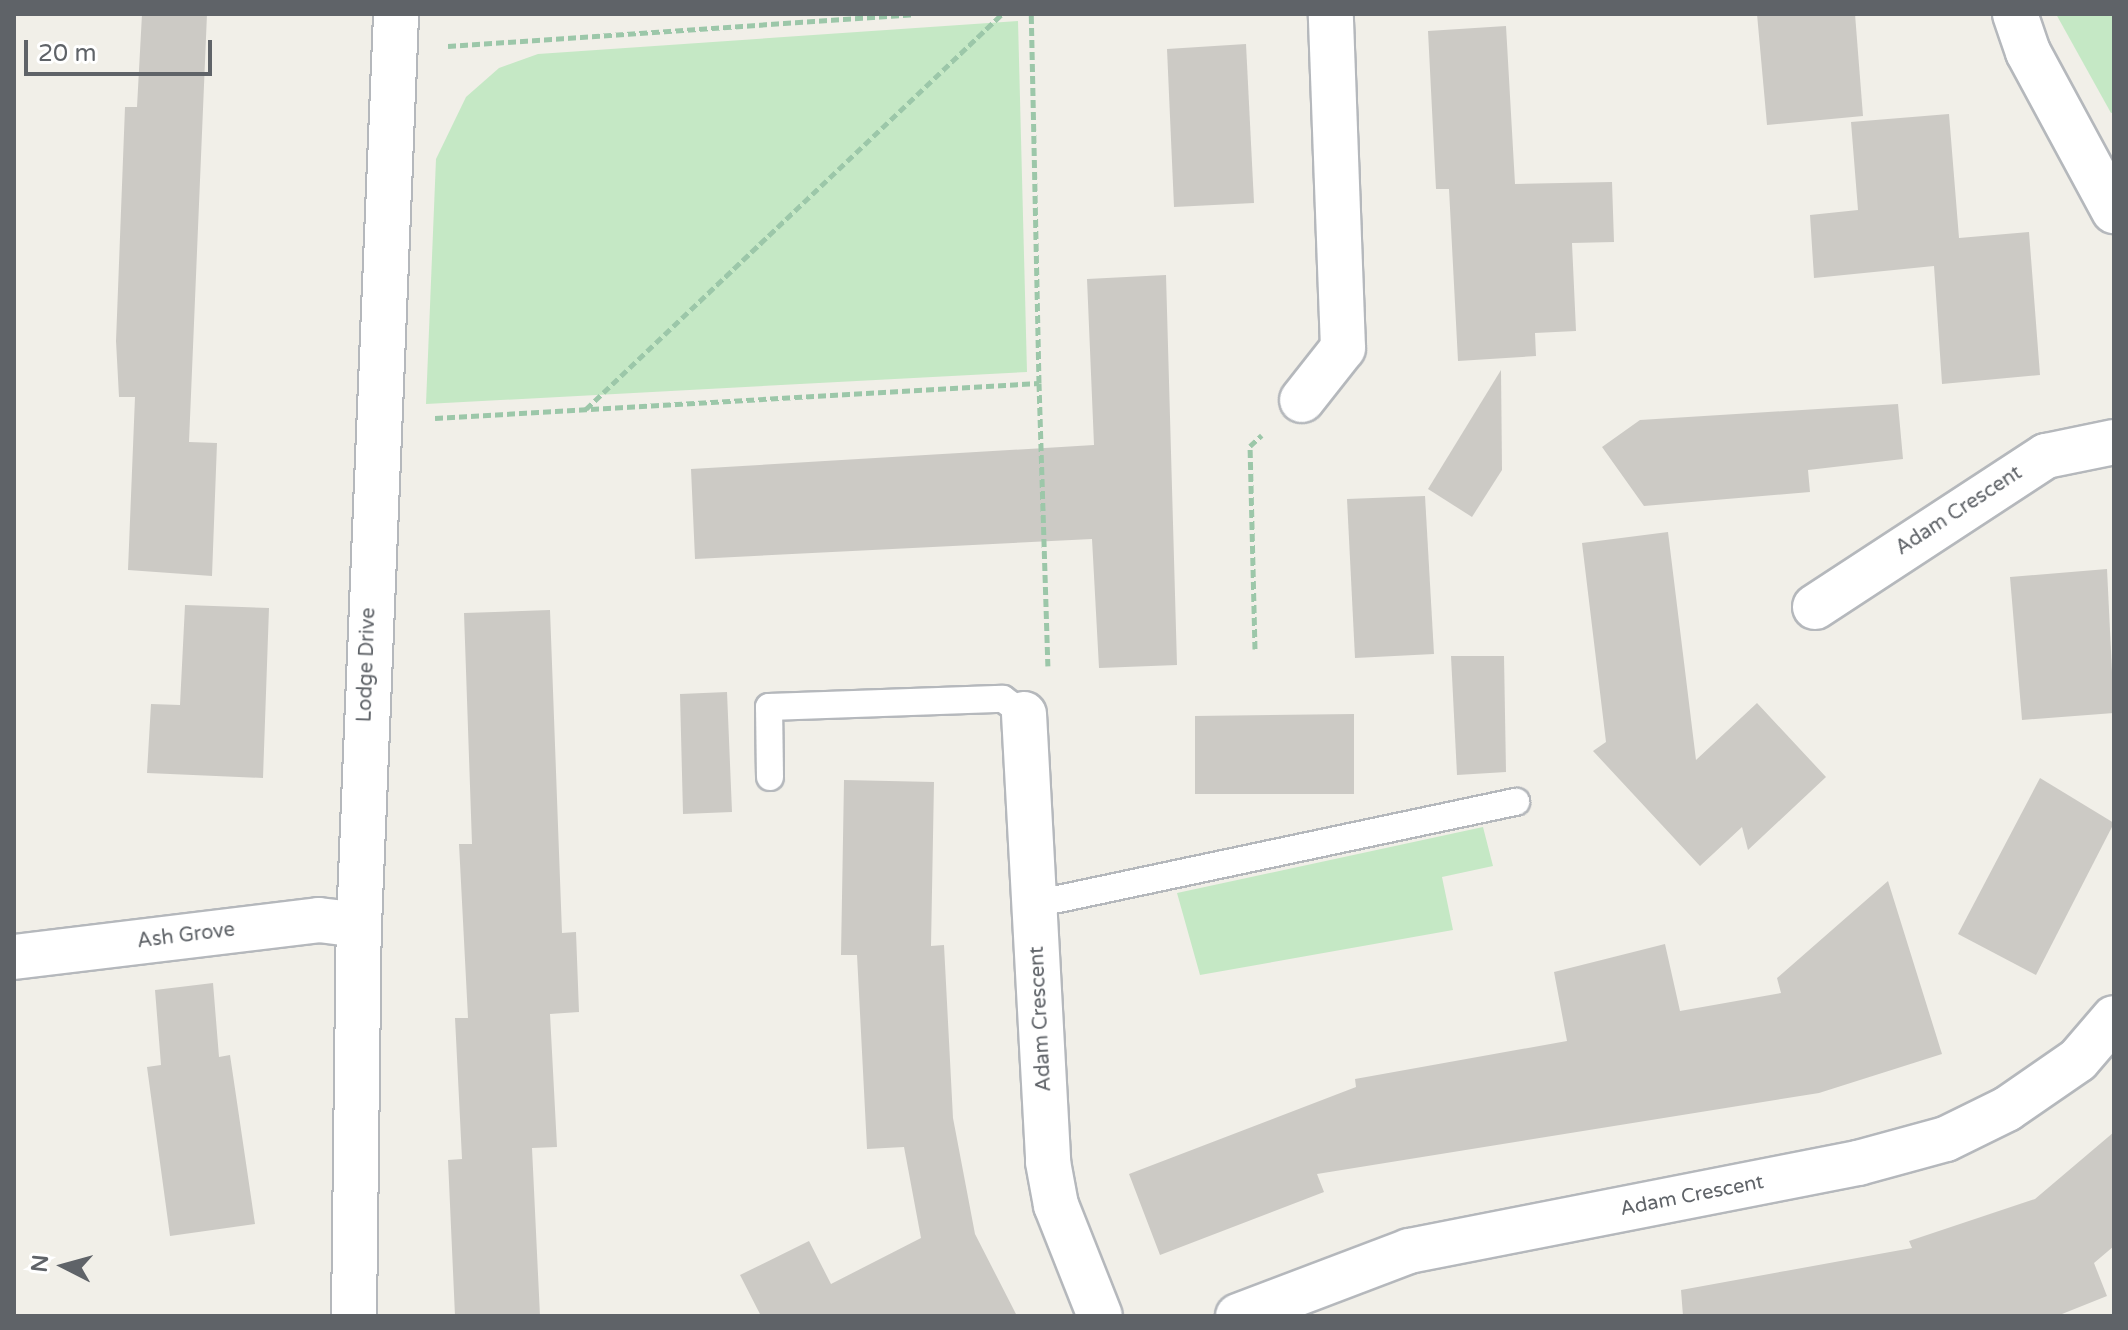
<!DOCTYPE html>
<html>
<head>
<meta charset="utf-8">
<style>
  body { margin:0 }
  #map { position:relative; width:2128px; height:1330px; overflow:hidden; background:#f1efe8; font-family:"Varela Round",sans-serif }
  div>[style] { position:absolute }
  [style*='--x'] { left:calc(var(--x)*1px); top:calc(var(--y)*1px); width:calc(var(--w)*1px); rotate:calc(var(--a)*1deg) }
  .green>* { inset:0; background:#c5e8c5 }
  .building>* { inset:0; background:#cccac5 }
  .path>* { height:5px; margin-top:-2.5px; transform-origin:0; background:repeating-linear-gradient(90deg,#9cc7a9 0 8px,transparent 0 12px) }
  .roads { filter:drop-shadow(2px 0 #b5b8bc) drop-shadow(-2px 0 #b5b8bc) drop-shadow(0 2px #b5b8bc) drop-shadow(0 -2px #b5b8bc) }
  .service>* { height:26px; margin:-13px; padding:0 13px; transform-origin:13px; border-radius:13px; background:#fff }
  .minor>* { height:44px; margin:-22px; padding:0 22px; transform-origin:22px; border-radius:22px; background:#fff }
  span { translate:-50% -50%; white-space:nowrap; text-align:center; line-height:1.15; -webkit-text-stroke:6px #fff; paint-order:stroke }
  .street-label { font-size:20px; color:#5f6368 }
  .frame { position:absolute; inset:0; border:16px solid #5f6368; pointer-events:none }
  .north { position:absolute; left:24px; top:1226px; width:80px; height:80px; -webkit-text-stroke:6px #fff; paint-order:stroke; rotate:276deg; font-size:22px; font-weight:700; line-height:32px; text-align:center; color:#5f6368 }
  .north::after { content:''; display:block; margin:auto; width:28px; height:36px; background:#5f6368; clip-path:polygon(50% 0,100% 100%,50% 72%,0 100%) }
  .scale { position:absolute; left:24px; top:40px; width:188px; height:36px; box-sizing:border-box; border:4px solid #5f6368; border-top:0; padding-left:10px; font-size:24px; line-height:28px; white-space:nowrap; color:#5f6368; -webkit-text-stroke:6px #fff; paint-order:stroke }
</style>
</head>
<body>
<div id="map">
  <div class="green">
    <div style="clip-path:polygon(2056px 14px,2114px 14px,2114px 112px,2111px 113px)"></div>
    <div style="clip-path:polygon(1018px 21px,1027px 372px,426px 404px,436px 159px,466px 97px,499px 68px,538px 54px)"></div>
    <div style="clip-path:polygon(1483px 827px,1493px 866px,1442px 877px,1453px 930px,1200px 975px,1177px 893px)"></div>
  </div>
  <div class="building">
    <div style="clip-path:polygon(142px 14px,207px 14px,189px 442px,217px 443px,212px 576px,128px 570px,135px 397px,119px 397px,116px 341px,125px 107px,137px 107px)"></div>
    <div style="clip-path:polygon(1757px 14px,1855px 14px,1863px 116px,1767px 125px)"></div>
    <div style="clip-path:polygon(1506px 26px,1515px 184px,1612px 182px,1614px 242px,1572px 243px,1576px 331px,1535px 333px,1536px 356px,1458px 361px,1449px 189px,1436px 189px,1428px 31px)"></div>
    <div style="clip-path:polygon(1246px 44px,1254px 203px,1174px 207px,1167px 49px)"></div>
    <div style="clip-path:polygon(1949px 114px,1959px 238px,2029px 232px,2040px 375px,1942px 384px,1934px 266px,1814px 278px,1810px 215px,1858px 210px,1851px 122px)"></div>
    <div style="clip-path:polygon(1166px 275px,1177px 665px,1099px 668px,1092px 539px,695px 559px,691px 469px,1094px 445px,1087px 279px)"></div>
    <div style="clip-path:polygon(1501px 370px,1502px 470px,1472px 517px,1428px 489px)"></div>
    <div style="clip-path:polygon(1898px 404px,1903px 459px,1808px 470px,1810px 492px,1644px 506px,1602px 447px,1640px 420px)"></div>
    <div style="clip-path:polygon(1425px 496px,1434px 654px,1355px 658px,1347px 499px)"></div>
    <div style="clip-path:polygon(1668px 532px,1696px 760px,1757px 703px,1826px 777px,1748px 850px,1742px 827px,1700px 866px,1593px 751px,1606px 742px,1582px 543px)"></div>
    <div style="clip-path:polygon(2107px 569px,2114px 713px,2022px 720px,2010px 577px)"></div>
    <div style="clip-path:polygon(185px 605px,269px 608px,263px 778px,147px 773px,151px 704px,180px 705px)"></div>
    <div style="clip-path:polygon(550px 610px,562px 933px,576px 932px,579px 1012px,550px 1014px,557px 1147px,532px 1148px,540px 1316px,455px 1316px,448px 1160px,462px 1159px,455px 1018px,468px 1018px,459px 844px,472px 844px,464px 613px)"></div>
    <div style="clip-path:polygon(1451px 656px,1504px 656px,1506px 772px,1457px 775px)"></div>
    <div style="clip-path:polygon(727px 692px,732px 812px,683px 814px,680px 694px)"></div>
    <div style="clip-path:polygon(1354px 714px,1354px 794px,1195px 794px,1195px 716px)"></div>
    <div style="clip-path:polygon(2040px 778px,2114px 823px,2036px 975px,1958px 934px)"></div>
    <div style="clip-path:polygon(844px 780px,934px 782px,931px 946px,944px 945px,953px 1118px,975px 1234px,1017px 1316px,761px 1316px,740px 1275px,809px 1241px,831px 1284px,921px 1238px,904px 1147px,867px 1149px,857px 955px,841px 955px)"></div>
    <div style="clip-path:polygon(1888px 881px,1942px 1054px,1819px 1093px,1317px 1174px,1324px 1192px,1160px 1255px,1129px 1174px,1356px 1087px,1355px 1079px,1567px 1041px,1554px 972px,1665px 944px,1680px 1011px,1781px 993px,1777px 978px)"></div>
    <div style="clip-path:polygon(213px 983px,219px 1057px,230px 1055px,255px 1224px,170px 1236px,147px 1067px,161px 1065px,155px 990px)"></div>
    <div style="clip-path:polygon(2114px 1132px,2114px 1246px,2094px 1263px,2107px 1296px,2057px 1316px,1683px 1316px,1681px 1290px,1912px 1248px,1909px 1241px,2035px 1199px)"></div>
  </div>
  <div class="path">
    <div style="--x:448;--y:46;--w:467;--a:-3.9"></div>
    <div style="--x:1039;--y:383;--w:283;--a:88.2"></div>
    <div style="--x:586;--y:409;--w:574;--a:-43.52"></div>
    <div style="--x:435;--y:418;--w:605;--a:-3.32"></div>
    <div style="--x:1039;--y:383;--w:369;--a:-91.2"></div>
    <div style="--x:1255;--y:649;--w:203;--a:-91.4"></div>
    <div style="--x:1250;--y:446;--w:16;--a:-43"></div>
  </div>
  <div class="roads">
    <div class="service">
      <div style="--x:770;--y:777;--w:70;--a:-90.8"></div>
      <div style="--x:769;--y:707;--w:234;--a:-2"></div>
      <div style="--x:1003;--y:699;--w:26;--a:36"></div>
      <div style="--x:1035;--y:904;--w:492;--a:-12"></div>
    </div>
    <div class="minor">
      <div style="--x:2015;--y:14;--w:40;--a:71.1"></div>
      <div style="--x:2028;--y:52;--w:181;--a:61.6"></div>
      <div style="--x:1302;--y:400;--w:66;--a:-51.7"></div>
      <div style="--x:1343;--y:348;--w:334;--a:-92.1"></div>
      <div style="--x:1815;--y:607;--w:276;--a:-33.2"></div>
      <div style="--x:2046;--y:456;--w:69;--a:-11.6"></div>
      <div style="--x:1024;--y:714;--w:449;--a:86.9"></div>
      <div style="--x:1048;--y:1162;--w:44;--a:79.5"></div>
      <div style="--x:1056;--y:1205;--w:119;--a:68.4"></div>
      <div style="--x:14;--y:957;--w:307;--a:-6.9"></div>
      <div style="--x:319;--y:920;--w:40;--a:7.1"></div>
      <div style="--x:354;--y:1316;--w:391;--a:-89.3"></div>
      <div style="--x:359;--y:925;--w:912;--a:-87.67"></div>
      <div style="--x:1238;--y:1316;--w:183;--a:-20.8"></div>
      <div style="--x:1409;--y:1251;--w:458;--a:-11.1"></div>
      <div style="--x:1858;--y:1163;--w:91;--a:-15.3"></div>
      <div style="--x:1946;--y:1139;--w:68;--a:-26.2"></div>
      <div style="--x:2007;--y:1109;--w:86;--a:-34.6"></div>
      <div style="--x:2078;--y:1060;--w:55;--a:-49.4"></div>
    </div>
  </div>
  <div class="street-label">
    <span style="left:1959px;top:511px;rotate:-33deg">Adam Crescent</span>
    <span style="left:367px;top:665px;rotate:-88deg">Lodge Drive</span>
    <span style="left:186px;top:936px;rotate:-7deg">Ash Grove</span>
    <span style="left:1041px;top:1019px;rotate:-93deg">Adam Crescent</span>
    <span style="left:1692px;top:1196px;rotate:-11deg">Adam Crescent</span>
  </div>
  <div class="frame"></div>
  <div class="north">N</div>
  <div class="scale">20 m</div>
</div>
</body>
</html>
